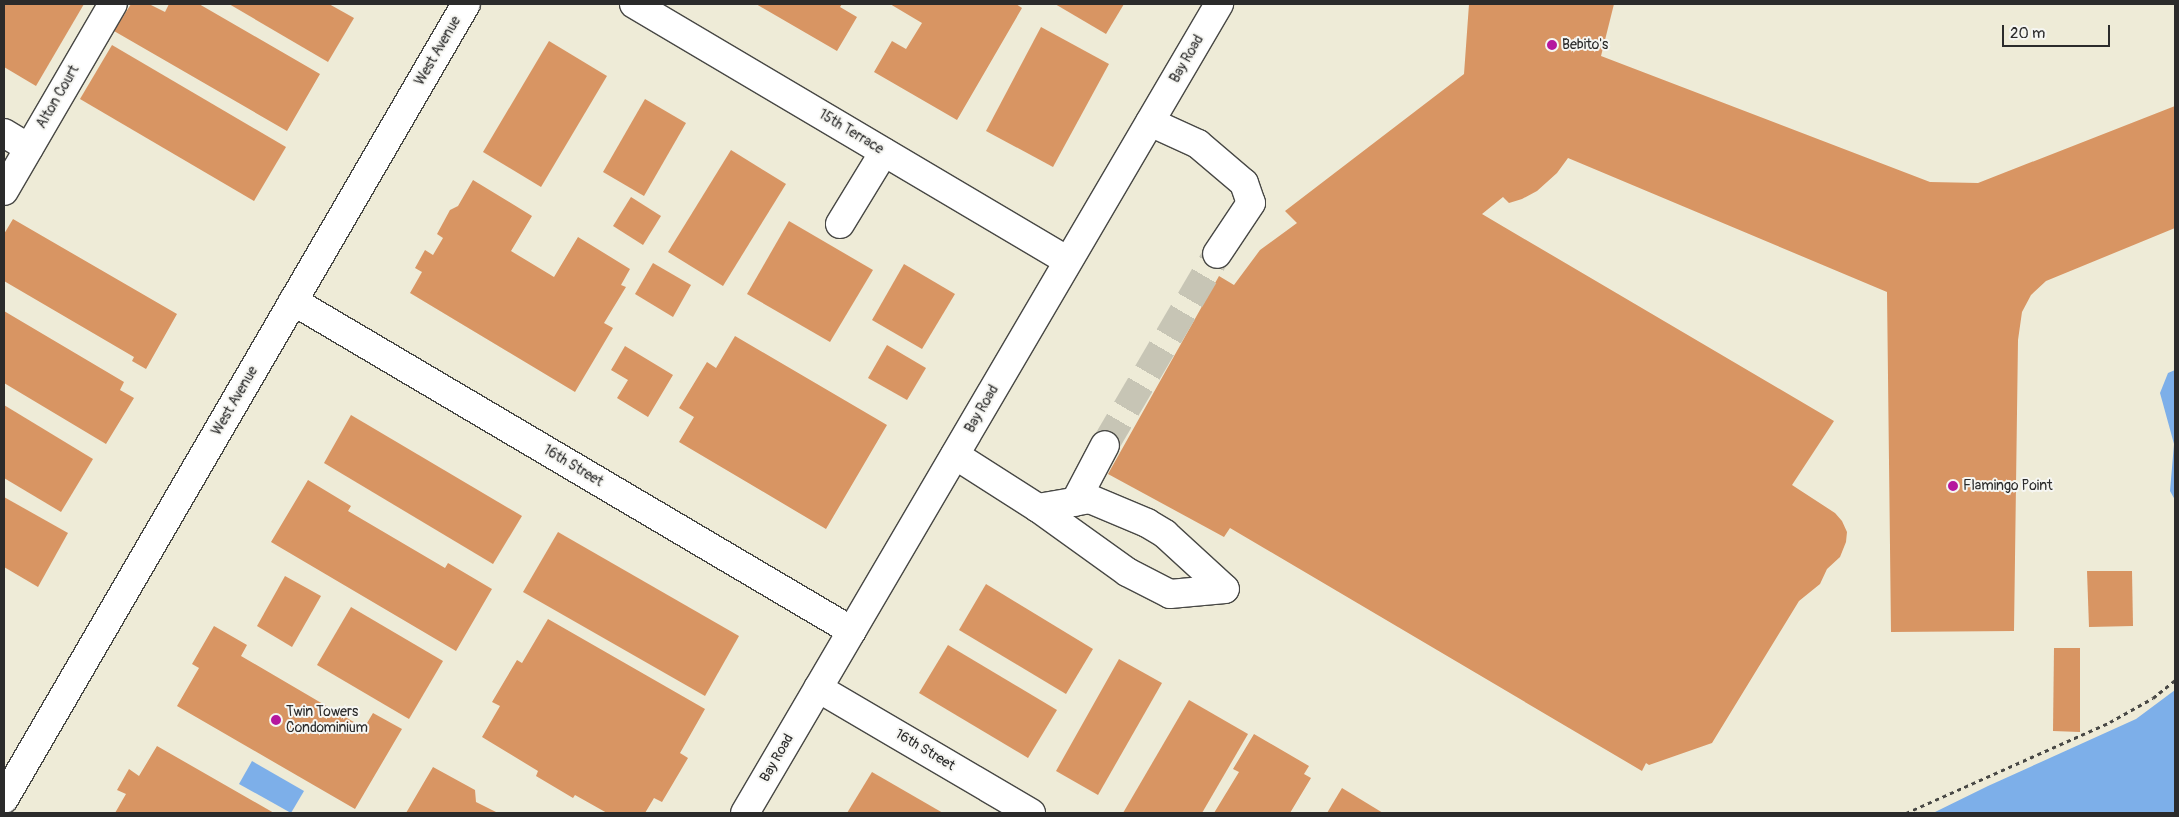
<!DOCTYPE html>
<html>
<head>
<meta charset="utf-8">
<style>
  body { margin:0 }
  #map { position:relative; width:2179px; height:817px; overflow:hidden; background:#eeebd7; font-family:Pangolin,sans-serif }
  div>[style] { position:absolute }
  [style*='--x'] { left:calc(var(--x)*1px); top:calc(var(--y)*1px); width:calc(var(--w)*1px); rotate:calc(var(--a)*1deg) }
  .water>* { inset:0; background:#7dafe9 }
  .building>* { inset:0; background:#d89563 }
  .minor-tunnel>* { height:28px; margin-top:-14px; transform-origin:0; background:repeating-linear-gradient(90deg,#c7c5b5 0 28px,transparent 0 42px) }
  .path>* { height:3px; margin-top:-1.5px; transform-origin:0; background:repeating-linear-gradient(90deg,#484845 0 4px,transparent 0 8px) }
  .roads { filter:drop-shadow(1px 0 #484845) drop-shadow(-1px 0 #484845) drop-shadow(0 1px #484845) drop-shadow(0 -1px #484845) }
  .minor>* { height:28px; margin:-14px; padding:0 14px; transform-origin:14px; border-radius:14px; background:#fff }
  .dots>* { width:14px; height:14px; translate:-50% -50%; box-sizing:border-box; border:2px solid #f6f6f2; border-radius:50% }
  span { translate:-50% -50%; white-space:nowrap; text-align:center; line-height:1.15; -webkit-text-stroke:4px #f6f6f2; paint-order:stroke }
  .poi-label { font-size:14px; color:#2b2b2b }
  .left { translate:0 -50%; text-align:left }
  .street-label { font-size:14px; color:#2b2b2b }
  .frame { position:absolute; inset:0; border:5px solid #2b2b2b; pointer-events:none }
  .scale { position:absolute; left:2002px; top:25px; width:108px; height:22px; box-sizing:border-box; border:2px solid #2b2b2b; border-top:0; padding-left:6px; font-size:15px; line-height:18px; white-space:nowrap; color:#2b2b2b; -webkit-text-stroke:4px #f6f6f2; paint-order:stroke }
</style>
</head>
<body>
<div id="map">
  <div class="water">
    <div style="clip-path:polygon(2175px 370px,2175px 500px,2170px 491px,2174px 444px,2160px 393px,2168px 373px)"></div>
    <div style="clip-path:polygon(2175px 690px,2175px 813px,1933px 813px,1988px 786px,2136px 719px)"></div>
    <div style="clip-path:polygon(252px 761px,304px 791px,291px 813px,239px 784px)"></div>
  </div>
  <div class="building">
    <div style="clip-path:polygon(4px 4px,84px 4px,36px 86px,4px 67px)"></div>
    <div style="clip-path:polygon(131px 4px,149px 4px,165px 12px,169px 4px,199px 4px,320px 74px,287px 131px,114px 31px)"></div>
    <div style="clip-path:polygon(229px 4px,329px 4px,354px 18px,328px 62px)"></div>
    <div style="clip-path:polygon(756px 4px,842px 4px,840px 7px,857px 17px,837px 51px)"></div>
    <div style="clip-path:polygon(890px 4px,1016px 4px,1022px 8px,957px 120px,874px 72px,892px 41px,906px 49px,922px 23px)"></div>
    <div style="clip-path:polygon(1055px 4px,1124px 4px,1106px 34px)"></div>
    <div style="clip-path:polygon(1469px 4px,1614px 4px,1601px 56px,1930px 182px,1978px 183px,2175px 106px,2175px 228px,2046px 281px,2031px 295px,2022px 312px,2018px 340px,2014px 631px,1891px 632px,1887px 292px,1568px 158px,1557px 173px,1537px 191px,1522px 199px,1509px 203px,1503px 197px,1482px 214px,1834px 421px,1792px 485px,1835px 513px,1842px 521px,1847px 532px,1846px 542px,1840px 557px,1827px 569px,1820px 584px,1799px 601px,1712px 743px,1649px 765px,1646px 763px,1642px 771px,1230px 528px,1224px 537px,1108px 474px,1219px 276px,1234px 285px,1260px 250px,1297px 223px,1285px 211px,1464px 74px)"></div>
    <div style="clip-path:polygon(1041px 27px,1109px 64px,1053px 167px,986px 131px)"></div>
    <div style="clip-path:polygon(549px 41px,607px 76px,541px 187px,483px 152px)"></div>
    <div style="clip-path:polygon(112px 45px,286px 147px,254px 201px,80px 99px)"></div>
    <div style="clip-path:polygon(645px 99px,686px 123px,644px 196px,603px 172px)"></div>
    <div style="clip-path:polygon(731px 150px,786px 184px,723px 286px,668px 252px)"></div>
    <div style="clip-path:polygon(473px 180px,532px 216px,511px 251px,554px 277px,578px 237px,630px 269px,621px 285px,626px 287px,604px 323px,613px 328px,575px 392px,410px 293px,422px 272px,415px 268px,425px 250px,433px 255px,443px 238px,437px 234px,450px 210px,458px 206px)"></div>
    <div style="clip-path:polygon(631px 197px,661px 216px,643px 245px,613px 226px)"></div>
    <div style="clip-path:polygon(13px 219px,177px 314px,146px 369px,132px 361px,134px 357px,4px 281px,4px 234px)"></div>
    <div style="clip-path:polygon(789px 221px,873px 270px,830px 342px,747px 294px)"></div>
    <div style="clip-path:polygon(653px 263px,691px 285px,673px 317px,635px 294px)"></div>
    <div style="clip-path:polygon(904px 264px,955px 294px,922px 349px,872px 320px)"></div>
    <div style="clip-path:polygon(4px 311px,124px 382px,120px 390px,134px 398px,106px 444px,4px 383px)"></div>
    <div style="clip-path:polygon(735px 336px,887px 425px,826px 529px,679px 442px,694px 417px,679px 408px,707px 362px,716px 368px)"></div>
    <div style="clip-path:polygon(887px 345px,926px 368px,907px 400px,868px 378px)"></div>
    <div style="clip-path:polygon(625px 346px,673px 375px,648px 417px,617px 398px,628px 380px,611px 370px)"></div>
    <div style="clip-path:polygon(4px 405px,93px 459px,61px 512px,4px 478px)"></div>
    <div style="clip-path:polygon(351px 415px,522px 516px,493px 564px,324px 463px)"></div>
    <div style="clip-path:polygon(308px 480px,351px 506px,348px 511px,445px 568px,448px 563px,492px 589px,456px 651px,271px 542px)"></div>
    <div style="clip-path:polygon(4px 497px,68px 533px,38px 587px,4px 567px)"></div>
    <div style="clip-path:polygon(558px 532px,739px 636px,705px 696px,523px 592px)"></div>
    <div style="clip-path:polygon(2087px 571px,2132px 571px,2133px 626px,2089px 627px)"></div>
    <div style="clip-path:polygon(285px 576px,321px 596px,292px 647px,257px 626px)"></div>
    <div style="clip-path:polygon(986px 584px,1093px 649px,1066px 694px,959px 630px)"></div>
    <div style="clip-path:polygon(351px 607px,443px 661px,409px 719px,317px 665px)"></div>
    <div style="clip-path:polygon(548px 619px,705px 709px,680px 753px,688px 758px,662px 802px,654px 798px,645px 813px,607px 813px,575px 795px,573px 798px,536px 776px,538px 771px,482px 737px,500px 706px,492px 702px,517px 660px,522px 663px)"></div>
    <div style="clip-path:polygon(214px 626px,247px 645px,241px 656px,364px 728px,373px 713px,402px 729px,355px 809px,177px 706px,199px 668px,192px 664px)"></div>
    <div style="clip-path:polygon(948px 645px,1057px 710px,1028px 758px,919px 693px)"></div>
    <div style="clip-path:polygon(2054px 648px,2080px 648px,2080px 732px,2053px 731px)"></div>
    <div style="clip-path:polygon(1119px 659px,1162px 683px,1098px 795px,1056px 771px)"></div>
    <div style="clip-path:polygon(1189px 700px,1248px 734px,1202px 813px,1123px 813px)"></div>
    <div style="clip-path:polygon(1254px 734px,1309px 766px,1304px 774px,1311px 778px,1290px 813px,1214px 813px,1239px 772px,1233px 769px)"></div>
    <div style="clip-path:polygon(157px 746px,274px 813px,115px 813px,126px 794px,117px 790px,129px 769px,139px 776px)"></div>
    <div style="clip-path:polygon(433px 767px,475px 790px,476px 802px,498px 813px,406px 813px)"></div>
    <div style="clip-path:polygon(872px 772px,943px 813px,847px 813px)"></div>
    <div style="clip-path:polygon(1342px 788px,1383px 813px,1327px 813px)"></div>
  </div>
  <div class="minor-tunnel">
    <div style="--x:1105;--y:445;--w:221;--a:-59.6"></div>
  </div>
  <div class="path">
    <div style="--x:1906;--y:813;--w:223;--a:-24"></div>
    <div style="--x:2110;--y:722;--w:49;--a:-29.2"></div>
    <div style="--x:2153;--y:698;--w:28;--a:-39"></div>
  </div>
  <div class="roads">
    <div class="minor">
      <div style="--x:634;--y:4;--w:504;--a:30.63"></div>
      <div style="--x:1150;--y:122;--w:53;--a:24.6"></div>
      <div style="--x:1198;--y:144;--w:60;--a:40.3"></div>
      <div style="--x:1244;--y:183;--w:21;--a:71"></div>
      <div style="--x:1251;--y:203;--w:61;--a:123.7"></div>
      <div style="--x:4;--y:133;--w:29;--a:31"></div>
      <div style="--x:4;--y:191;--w:216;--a:-59.8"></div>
      <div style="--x:840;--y:224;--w:84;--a:-58.6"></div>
      <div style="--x:293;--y:301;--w:649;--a:30.56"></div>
      <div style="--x:955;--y:455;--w:98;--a:32.6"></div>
      <div style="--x:1038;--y:508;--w:110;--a:35.7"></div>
      <div style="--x:1127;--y:572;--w:48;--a:27.1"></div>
      <div style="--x:1170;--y:594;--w:55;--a:-5.2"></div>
      <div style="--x:1075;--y:502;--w:64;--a:-62.2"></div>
      <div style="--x:1038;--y:508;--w:53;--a:-9.8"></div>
      <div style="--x:1090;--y:499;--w:62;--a:22.8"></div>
      <div style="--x:1147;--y:523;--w:21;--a:31"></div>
      <div style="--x:1165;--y:534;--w:81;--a:42.5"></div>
      <div style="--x:818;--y:688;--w:247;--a:30.4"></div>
      <div style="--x:4;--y:799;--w:919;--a:-59.84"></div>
      <div style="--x:745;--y:813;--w:938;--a:-59.63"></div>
    </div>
  </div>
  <div class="dots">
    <div style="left:1552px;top:45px;background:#b5179e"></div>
    <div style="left:1953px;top:486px;background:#b5179e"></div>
    <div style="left:276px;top:720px;background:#b5179e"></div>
  </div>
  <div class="poi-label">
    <span class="left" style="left:1562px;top:45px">Bebito's</span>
    <span class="left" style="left:1963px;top:486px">Flamingo Point</span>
    <span class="left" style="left:286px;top:720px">Twin Towers<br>Condominium</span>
  </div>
  <div class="street-label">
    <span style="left:438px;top:51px;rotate:-60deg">West Avenue</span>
    <span style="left:1187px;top:59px;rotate:-60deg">Bay Road</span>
    <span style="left:58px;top:97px;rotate:-60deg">Alton Court</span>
    <span style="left:851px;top:132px;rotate:31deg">15th Terrace</span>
    <span style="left:235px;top:401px;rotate:-60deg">West Avenue</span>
    <span style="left:982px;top:409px;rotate:-60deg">Bay Road</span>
    <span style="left:573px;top:466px;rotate:31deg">16th Street</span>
    <span style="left:925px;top:750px;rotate:31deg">16th Street</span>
    <span style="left:777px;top:758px;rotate:-60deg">Bay Road</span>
  </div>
  <div class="frame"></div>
  <div class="scale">20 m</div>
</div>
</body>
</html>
